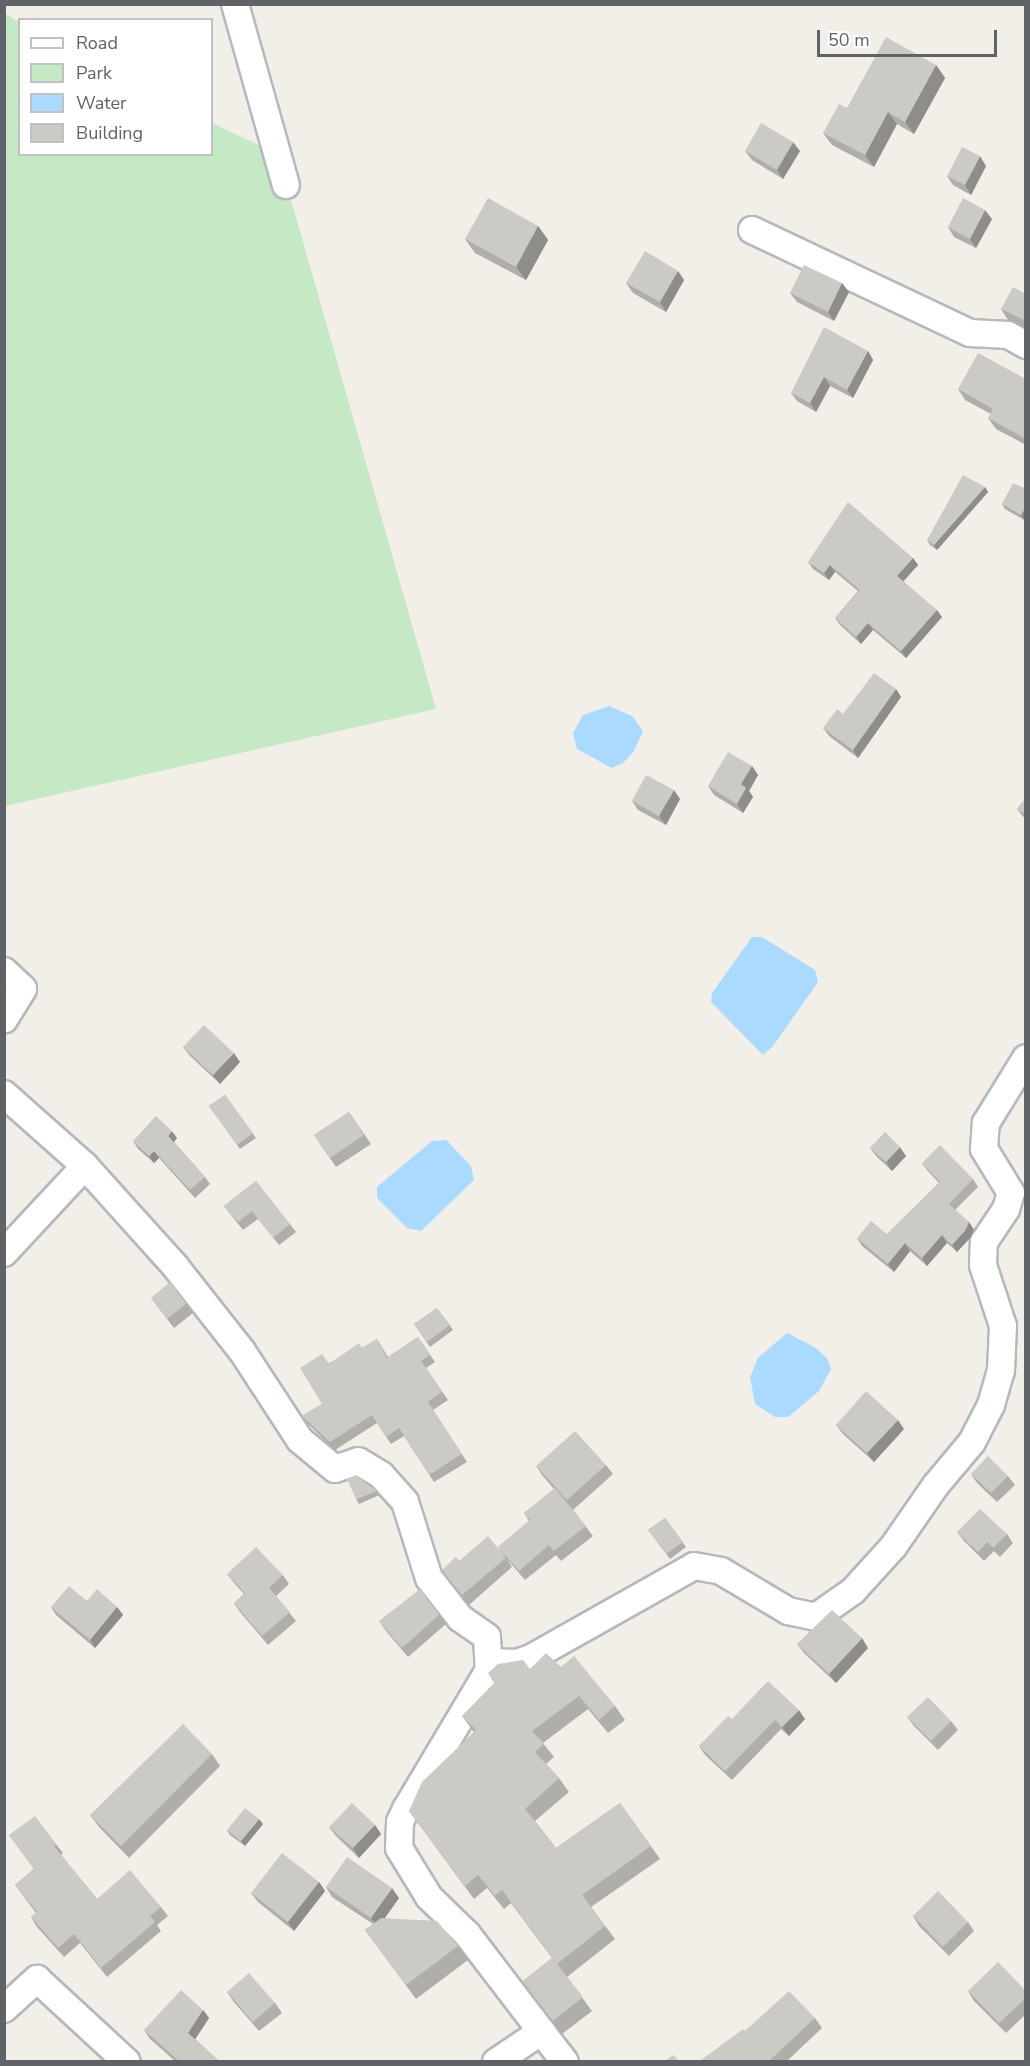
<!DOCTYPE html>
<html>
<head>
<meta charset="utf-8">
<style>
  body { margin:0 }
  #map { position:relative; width:1030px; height:2066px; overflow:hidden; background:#f1efe8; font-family:"Nunito Sans",sans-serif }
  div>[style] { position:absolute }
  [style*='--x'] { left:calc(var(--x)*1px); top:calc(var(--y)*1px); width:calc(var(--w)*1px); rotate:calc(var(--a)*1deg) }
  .green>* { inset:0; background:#c5e8c5 }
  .water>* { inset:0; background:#aadaff }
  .roads { filter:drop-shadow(2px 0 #b5b8bc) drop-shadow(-2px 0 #b5b8bc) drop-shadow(0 2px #b5b8bc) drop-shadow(0 -2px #b5b8bc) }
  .minor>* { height:26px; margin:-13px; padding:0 13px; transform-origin:13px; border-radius:13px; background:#fff }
  .wall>* { inset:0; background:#afaea9 }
  .shaded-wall>* { inset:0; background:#8f8d8a }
  .building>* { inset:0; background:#cccac5 }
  span { translate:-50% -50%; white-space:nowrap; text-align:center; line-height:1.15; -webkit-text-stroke:6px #fff; paint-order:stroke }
  .frame { position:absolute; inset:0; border:6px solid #5f6368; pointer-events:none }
  .legend { position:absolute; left:18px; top:18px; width:195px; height:138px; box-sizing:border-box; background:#fff; border:2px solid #bfc1c3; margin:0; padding:8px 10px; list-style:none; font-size:18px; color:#5f6368 }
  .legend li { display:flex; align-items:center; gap:12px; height:30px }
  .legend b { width:30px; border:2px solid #bfc1c3 }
  .scale { position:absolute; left:817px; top:30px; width:180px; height:27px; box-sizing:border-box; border:3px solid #5f6368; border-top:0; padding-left:8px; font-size:18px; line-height:21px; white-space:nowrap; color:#5f6368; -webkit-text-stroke:4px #fff; paint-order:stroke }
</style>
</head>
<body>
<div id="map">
  <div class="green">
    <div style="clip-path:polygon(4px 13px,19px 22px,20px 154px,212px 154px,212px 123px,278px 154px,436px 709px,5px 806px)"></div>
  </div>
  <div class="water">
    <div style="clip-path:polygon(609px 706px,632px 716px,643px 731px,634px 751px,623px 763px,612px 768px,577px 749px,573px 733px,583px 715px)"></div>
    <div style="clip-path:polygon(752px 937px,762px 937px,815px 970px,818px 982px,773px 1046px,763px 1055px,711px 1002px,712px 993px)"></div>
    <div style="clip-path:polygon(446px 1140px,471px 1166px,474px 1180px,421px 1231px,407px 1228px,377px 1198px,377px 1187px,432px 1141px)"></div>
    <div style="clip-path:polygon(787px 1333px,814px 1347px,827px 1358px,831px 1369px,819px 1391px,788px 1417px,775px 1417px,755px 1404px,750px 1377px,758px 1358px)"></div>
  </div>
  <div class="roads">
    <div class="minor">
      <div style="--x:235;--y:4;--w:188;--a:74.3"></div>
      <div style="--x:752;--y:230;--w:241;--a:25.3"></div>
      <div style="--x:970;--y:333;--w:38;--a:3"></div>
      <div style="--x:1008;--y:335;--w:21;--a:29"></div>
      <div style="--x:4;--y:971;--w:26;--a:43"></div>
      <div style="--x:23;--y:989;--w:36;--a:122"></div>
      <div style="--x:4;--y:1094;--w:108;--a:41.6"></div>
      <div style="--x:85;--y:1166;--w:119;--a:133"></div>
      <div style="--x:85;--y:1166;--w:135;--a:48"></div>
      <div style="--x:175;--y:1266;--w:108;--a:51.8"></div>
      <div style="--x:242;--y:1351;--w:106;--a:56.9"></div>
      <div style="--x:300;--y:1440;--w:45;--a:39.6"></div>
      <div style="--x:335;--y:1469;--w:24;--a:-19"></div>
      <div style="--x:358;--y:1461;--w:27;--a:31"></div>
      <div style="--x:381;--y:1475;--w:36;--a:48"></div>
      <div style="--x:405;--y:1502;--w:80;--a:72.5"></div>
      <div style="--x:429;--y:1578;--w:51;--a:52.2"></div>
      <div style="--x:460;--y:1618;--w:33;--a:35"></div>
      <div style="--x:487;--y:1637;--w:33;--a:87"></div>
      <div style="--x:489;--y:1670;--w:162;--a:120.8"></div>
      <div style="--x:406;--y:1809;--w:14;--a:115"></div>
      <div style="--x:400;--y:1822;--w:26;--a:92"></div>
      <div style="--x:399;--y:1848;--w:57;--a:58.5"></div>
      <div style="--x:429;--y:1897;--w:53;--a:44.2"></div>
      <div style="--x:467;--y:1934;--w:161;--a:52.6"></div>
      <div style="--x:490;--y:1662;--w:26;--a:2"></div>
      <div style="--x:516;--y:1663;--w:16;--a:-18"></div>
      <div style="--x:531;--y:1658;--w:187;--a:-29.4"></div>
      <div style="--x:694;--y:1566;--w:27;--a:10"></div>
      <div style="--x:721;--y:1571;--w:78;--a:30.8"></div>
      <div style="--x:788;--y:1611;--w:29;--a:12"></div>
      <div style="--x:816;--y:1617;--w:45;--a:-35.1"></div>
      <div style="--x:853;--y:1591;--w:59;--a:-47.7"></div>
      <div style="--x:893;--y:1547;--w:75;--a:-55.3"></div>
      <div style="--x:936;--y:1485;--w:56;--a:-50.1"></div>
      <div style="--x:972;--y:1442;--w:42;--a:-62.8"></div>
      <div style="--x:991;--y:1405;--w:35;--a:-74"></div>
      <div style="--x:1001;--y:1371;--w:45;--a:-87.5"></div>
      <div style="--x:1003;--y:1326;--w:64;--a:-108.2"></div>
      <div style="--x:983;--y:1265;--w:23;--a:-88"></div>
      <div style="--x:984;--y:1242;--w:40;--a:-56"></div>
      <div style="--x:1006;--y:1209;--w:17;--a:-73"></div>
      <div style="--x:1011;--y:1193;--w:52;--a:-121.5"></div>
      <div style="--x:984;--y:1149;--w:26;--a:-86"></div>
      <div style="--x:986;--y:1123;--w:76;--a:-58.4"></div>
      <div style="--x:4;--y:2009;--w:45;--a:-42.3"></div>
      <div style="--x:37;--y:1979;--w:122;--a:42.7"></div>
      <div style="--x:496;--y:2062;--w:55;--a:-34"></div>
    </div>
  </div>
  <div class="wall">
    <div style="clip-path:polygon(936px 65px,945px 78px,914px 134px,897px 124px,874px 167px,832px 145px,823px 133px,847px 108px)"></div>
    <div style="clip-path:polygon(745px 151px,800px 151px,783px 179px,752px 160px)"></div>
    <div style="clip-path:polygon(986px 166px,971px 195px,953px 185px,947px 176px)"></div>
    <div style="clip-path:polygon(992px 219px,976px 248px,954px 237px,948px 227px)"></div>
    <div style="clip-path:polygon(538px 226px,548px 240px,526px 280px,475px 253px,465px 239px)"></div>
    <div style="clip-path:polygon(678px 271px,684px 280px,666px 312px,633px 293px,626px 283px)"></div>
    <div style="clip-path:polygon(842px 283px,849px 292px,834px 321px,797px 302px,790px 293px)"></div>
    <div style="clip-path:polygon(1026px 294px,1026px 328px,1008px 320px,1001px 309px)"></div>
    <div style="clip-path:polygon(868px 351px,873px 360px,853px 398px,830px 386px,816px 412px,797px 401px,791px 393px)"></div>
    <div style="clip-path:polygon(1026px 379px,1026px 445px,996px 429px,988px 418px,991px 414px,965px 400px,958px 389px)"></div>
    <div style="clip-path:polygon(985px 487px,988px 492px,937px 550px,930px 545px,927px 540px)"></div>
    <div style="clip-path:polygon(1026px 489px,1026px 517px,1024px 520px,1005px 509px,1002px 504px)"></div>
    <div style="clip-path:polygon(913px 558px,918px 565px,903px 581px,942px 617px,906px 658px,873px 630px,861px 644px,840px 625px,835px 618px,858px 591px,835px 572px,829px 580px,813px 569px,808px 562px)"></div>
    <div style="clip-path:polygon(896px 689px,901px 697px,858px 758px,829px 736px,823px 728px,843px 714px)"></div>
    <div style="clip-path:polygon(752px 766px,758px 775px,749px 791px,753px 797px,743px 813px,714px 795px,708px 786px)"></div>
    <div style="clip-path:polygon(1026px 798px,1026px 820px,1017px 809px)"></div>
    <div style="clip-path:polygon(680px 799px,666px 825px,638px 810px,632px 801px)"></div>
    <div style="clip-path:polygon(183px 1047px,240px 1062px,220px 1084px,190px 1056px)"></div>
    <div style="clip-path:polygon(225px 1095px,256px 1138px,240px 1149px,209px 1106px)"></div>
    <div style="clip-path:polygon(349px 1112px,371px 1144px,336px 1167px,314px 1135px)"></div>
    <div style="clip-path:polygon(177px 1138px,174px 1142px,205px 1177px,210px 1184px,195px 1198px,159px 1158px,154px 1163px,138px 1149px,133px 1141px)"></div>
    <div style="clip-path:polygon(870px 1148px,906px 1156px,892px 1171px,877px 1157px)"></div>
    <div style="clip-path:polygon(922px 1163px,973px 1179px,978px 1187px,955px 1210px,969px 1222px,974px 1230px,970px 1238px,957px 1252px,947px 1243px,927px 1266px,910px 1251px,894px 1272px,862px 1246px,857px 1238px,887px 1234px,939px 1183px,927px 1170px)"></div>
    <div style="clip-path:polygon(256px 1181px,296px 1232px,279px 1245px,258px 1219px,243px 1230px,224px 1206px)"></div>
    <div style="clip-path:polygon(151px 1298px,186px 1304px,193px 1313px,174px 1328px)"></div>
    <div style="clip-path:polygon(437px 1308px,453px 1330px,430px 1347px,414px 1324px)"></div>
    <div style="clip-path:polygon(418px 1337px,435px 1362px,426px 1368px,448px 1400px,433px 1410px,467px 1462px,434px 1482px,404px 1436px,391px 1444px,377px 1423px,335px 1450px,308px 1424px,302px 1416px,322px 1404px,329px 1363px,362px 1348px,377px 1339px,388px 1357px)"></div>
    <div style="clip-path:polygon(836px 1425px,904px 1429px,874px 1462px,843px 1434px)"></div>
    <div style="clip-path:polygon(606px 1465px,613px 1474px,573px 1510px,593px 1536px,561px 1561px,556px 1555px,525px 1580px,507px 1559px,512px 1567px,469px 1605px,442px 1570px,459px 1561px,503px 1554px,498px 1547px,529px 1521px,524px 1513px,554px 1489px,542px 1475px,536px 1466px)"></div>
    <div style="clip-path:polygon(971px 1474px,1008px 1476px,1015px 1485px,997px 1502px,977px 1483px)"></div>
    <div style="clip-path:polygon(376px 1491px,379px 1495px,359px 1504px,356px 1499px)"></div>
    <div style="clip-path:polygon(665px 1518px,686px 1547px,670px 1559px,648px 1530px)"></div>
    <div style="clip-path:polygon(957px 1532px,1007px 1534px,1013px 1543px,1000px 1557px,994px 1551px,984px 1561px,964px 1541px)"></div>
    <div style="clip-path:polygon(227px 1574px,283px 1575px,289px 1584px,276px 1596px,296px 1621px,268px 1645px,240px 1612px,234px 1603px,244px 1594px,234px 1583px)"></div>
    <div style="clip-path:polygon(87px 1601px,117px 1607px,123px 1615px,95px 1648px,56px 1615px,51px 1607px)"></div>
    <div style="clip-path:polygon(439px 1615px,446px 1624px,408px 1657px,386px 1631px,379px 1621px)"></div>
    <div style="clip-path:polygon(797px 1644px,868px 1648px,836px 1683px,804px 1653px)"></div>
    <div style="clip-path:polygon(561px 1667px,615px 1706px,625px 1720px,608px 1733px,588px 1709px,543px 1743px,554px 1757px,546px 1764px,559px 1778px,569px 1792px,535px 1821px,556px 1848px,620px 1803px,660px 1859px,591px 1907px,615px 1939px,567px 1977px,592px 2011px,562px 2034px,523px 1981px,552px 1958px,511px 1903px,504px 1909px,487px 1888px,474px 1899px,409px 1811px,474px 1732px,462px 1716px,530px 1669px)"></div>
    <div style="clip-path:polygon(907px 1717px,951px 1721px,958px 1730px,938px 1750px,914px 1726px)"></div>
    <div style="clip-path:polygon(732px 1719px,805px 1719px,789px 1736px,781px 1729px,732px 1780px,705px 1755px,699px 1746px)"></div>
    <div style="clip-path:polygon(212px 1754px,220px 1766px,129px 1858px,99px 1827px,90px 1815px)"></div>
    <div style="clip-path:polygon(263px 1824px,245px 1846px,230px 1835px,227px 1830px)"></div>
    <div style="clip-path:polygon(375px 1825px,381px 1834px,359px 1858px,336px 1836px,329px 1827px)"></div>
    <div style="clip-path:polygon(9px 1835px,56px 1844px,63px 1853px,61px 1855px,97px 1899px,161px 1907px,168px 1916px,157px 1925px,161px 1931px,107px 1977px,80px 1943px,64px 1957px,37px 1927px,31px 1917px,36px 1913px,15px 1885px,34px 1869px)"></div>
    <div style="clip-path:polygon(319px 1882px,325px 1891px,294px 1931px,258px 1902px,251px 1893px)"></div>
    <div style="clip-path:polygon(326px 1887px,399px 1898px,384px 1918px,458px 1946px,468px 1960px,416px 1999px,365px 1930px,373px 1924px,332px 1897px)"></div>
    <div style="clip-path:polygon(913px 1916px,968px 1922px,974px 1931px,949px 1956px,919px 1926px)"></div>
    <div style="clip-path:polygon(968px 1991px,1026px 1991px,1026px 2014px,1006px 2033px,974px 2001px)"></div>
    <div style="clip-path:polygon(227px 1992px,275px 2003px,282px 2013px,259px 2031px,233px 2001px)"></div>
    <div style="clip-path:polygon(203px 2010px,209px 2018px,195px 2039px,219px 2061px,175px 2061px,150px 2039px,144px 2030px)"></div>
    <div style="clip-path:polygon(815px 2018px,822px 2028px,787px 2061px,700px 2061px,745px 2031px)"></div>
  </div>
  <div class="shaded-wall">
    <div style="clip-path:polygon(936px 65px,945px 78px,914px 134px,905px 122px)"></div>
    <div style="clip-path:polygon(888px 112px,897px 124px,874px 167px,865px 155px)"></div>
    <div style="clip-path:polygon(793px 142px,800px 151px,783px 179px,777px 170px)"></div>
    <div style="clip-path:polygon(980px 156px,986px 166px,971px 195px,965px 185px)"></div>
    <div style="clip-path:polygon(985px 210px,992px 219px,976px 248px,970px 239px)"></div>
    <div style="clip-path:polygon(538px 226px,548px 240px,526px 280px,516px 267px)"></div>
    <div style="clip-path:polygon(678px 271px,684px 280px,666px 312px,660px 302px)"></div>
    <div style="clip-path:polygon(842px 283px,849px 292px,834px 321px,828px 312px)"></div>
    <div style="clip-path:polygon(868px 351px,873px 360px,853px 398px,847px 390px)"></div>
    <div style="clip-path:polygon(824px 377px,830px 386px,816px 412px,810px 403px)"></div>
    <div style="clip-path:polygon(985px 487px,988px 492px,937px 550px,934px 545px)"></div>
    <div style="clip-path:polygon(1026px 507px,1026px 517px,1024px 520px,1021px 515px)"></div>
    <div style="clip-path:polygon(913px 558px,918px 565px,902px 583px,897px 576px)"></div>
    <div style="clip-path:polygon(830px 565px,835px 572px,829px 580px,824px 573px)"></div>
    <div style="clip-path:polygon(937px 610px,942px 617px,906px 658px,901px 651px)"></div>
    <div style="clip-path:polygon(868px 623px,873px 630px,861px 644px,856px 637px)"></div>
    <div style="clip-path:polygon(896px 689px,901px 697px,858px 758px,853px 750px)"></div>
    <div style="clip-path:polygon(752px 766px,758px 775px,749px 791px,753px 797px,743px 813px,737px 804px,741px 784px)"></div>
    <div style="clip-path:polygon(674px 790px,680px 799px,666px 825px,659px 816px)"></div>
    <div style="clip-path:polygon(234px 1053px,240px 1062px,220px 1084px,213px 1075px)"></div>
    <div style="clip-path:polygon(172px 1131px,177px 1138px,173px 1143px,168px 1136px)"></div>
    <div style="clip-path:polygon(900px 1147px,906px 1156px,892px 1171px,886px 1162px)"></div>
    <div style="clip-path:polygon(154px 1151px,159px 1158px,154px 1163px,149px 1156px)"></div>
    <div style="clip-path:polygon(969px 1222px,974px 1230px,970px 1238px,957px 1252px,952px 1245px)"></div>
    <div style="clip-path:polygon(942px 1235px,947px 1243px,927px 1266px,922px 1258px)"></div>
    <div style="clip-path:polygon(905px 1243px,910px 1251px,894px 1272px,888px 1264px)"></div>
    <div style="clip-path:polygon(898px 1420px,904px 1429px,874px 1462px,867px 1453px)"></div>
    <div style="clip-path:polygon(117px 1607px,123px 1615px,95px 1648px,90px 1640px)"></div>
    <div style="clip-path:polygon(862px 1638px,868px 1648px,836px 1683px,829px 1674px)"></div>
    <div style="clip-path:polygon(799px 1710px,805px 1719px,789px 1736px,782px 1727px)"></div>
    <div style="clip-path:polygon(259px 1819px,263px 1824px,245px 1846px,241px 1841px)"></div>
    <div style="clip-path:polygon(375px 1825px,381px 1834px,359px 1858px,353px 1848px)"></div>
    <div style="clip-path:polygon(319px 1882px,325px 1891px,294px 1931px,288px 1922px)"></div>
    <div style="clip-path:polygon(392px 1888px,399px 1898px,378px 1928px,371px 1918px)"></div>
    <div style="clip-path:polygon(203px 2010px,209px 2018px,194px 2041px,188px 2033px)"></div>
  </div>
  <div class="building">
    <div style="clip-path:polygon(886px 37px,936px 65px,905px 122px,888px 112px,865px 155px,823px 133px,839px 104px,847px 108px)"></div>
    <div style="clip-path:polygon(761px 123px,793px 142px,777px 170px,745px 151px)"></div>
    <div style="clip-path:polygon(962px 147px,980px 156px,965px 185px,947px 176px)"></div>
    <div style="clip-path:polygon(488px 198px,538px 226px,516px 267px,465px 239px)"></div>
    <div style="clip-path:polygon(963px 198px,985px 210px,970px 239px,948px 227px)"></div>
    <div style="clip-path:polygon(645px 251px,678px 271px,660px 302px,626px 283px)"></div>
    <div style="clip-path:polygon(804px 265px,842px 283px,828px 312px,790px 293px)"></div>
    <div style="clip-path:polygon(1013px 287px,1026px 294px,1026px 321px,1001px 309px)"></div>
    <div style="clip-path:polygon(824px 327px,868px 351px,847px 390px,824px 377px,810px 403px,791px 393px)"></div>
    <div style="clip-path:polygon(978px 353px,1026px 379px,1026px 439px,988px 418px,993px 409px,958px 389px)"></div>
    <div style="clip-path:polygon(963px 475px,985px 487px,934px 545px,927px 540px)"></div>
    <div style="clip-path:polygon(1013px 483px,1026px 489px,1026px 507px,1021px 515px,1002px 504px)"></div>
    <div style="clip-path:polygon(848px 502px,913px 558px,897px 576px,937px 610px,901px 651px,868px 623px,856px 637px,835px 618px,860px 590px,830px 565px,824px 573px,808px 562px)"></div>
    <div style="clip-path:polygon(874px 673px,896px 689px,853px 750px,823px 728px,837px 709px,843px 714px)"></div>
    <div style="clip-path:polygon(728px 752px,752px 766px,741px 784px,746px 788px,737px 804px,708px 786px)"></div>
    <div style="clip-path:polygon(646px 775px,674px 790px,659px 816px,632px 801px)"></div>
    <div style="clip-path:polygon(1026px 798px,1026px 815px,1017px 809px)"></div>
    <div style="clip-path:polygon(204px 1025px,234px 1053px,213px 1075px,183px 1047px)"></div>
    <div style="clip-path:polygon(225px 1095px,253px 1133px,237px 1145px,209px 1106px)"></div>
    <div style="clip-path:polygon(349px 1112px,364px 1135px,330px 1158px,314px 1135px)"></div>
    <div style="clip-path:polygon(156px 1116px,172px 1131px,168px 1136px,205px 1177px,190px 1190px,154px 1151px,149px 1156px,133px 1141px)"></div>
    <div style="clip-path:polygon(885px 1132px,900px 1147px,886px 1162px,870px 1148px)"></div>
    <div style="clip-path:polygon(940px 1145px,973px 1179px,949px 1204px,969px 1222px,965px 1231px,952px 1245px,942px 1235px,922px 1258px,905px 1243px,888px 1264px,857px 1238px,871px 1221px,887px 1234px,940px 1182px,922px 1163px)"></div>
    <div style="clip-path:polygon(256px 1181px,290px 1224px,273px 1238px,252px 1211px,238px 1222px,224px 1206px)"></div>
    <div style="clip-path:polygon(170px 1282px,186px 1304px,167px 1319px,151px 1298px)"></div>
    <div style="clip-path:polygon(437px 1308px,450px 1325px,427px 1342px,414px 1324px)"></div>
    <div style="clip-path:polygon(418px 1337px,430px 1355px,421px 1361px,442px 1392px,428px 1402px,462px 1454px,429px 1475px,399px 1428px,386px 1437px,372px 1415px,330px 1442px,302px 1416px,322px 1404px,300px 1368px,322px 1354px,329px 1364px,359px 1343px,362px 1348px,377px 1339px,387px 1358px)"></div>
    <div style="clip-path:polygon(866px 1391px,898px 1420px,867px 1453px,836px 1425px)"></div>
    <div style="clip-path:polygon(575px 1431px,606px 1465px,567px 1500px,536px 1466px)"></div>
    <div style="clip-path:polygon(988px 1456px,1008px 1476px,991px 1493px,971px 1474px)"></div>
    <div style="clip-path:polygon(356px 1475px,376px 1491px,356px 1499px,347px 1479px)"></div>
    <div style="clip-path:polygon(555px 1488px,586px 1526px,554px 1551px,549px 1545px,519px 1571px,498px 1547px,530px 1520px,524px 1513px)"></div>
    <div style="clip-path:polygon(980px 1509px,1007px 1534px,993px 1548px,987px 1542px,978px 1552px,957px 1532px)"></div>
    <div style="clip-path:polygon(665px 1518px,683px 1542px,666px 1554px,648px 1530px)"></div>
    <div style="clip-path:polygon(488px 1536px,506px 1558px,462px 1595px,442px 1570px,456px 1557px,459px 1561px)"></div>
    <div style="clip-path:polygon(256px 1547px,283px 1575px,269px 1588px,290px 1612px,262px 1636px,234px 1603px,245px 1593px,227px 1574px)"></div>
    <div style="clip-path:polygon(69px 1586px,87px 1601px,97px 1589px,117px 1607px,90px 1640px,51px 1607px)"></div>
    <div style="clip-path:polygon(420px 1589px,439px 1615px,402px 1648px,379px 1621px)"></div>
    <div style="clip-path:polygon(832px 1610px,862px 1638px,829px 1674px,797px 1644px)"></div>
    <div style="clip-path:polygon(546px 1653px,561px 1667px,574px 1656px,615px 1706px,599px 1720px,579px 1696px,532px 1731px,544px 1744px,535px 1752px,559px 1778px,525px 1809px,556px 1848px,620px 1803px,651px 1846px,582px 1895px,605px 1926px,557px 1964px,583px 1997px,553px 2021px,523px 1981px,552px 1958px,557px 1964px,502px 1890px,495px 1896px,478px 1875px,465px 1886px,409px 1811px,422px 1782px,476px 1730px,462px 1716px,494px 1683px,488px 1673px,498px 1664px,523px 1660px,530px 1669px)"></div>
    <div style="clip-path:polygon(768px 1681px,799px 1710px,782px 1727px,775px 1720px,725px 1771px,699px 1746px,728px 1716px,732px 1719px)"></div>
    <div style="clip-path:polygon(928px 1697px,951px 1721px,931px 1741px,907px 1717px)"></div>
    <div style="clip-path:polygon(183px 1724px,212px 1754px,121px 1846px,90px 1815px)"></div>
    <div style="clip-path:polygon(352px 1803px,375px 1825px,353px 1848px,329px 1827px)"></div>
    <div style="clip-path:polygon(245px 1808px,259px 1819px,241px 1841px,227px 1830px)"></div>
    <div style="clip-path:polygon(35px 1816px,56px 1844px,54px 1846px,97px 1899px,130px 1870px,161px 1907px,150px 1916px,155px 1922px,101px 1968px,74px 1934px,58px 1948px,31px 1917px,37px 1912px,15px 1885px,34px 1869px,9px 1835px)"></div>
    <div style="clip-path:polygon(282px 1853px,319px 1882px,288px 1922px,251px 1893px)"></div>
    <div style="clip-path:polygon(347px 1857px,392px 1888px,371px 1918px,326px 1887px)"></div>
    <div style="clip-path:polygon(938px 1891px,968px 1922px,943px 1947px,913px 1916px)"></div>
    <div style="clip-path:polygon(381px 1918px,437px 1921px,458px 1946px,406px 1985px,365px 1930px)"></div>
    <div style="clip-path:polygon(998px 1962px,1026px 1991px,1026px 1998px,999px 2023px,968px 1991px)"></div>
    <div style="clip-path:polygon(249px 1973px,275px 2003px,253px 2022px,227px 1992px)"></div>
    <div style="clip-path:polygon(181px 1990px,203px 2010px,188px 2033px,219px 2061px,179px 2061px,144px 2030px)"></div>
    <div style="clip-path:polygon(789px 1991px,815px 2018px,770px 2060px,771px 2061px,700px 2061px,743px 2029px,745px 2031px)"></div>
    <div style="clip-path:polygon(673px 2055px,679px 2061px,665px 2061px)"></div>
  </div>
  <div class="frame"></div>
  <ul class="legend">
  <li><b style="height:8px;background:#fff"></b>Road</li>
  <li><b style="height:16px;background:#c5e8c5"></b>Park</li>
  <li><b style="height:16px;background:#aadaff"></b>Water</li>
  <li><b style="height:16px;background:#cccac5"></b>Building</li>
  </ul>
  <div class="scale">50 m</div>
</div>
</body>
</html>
